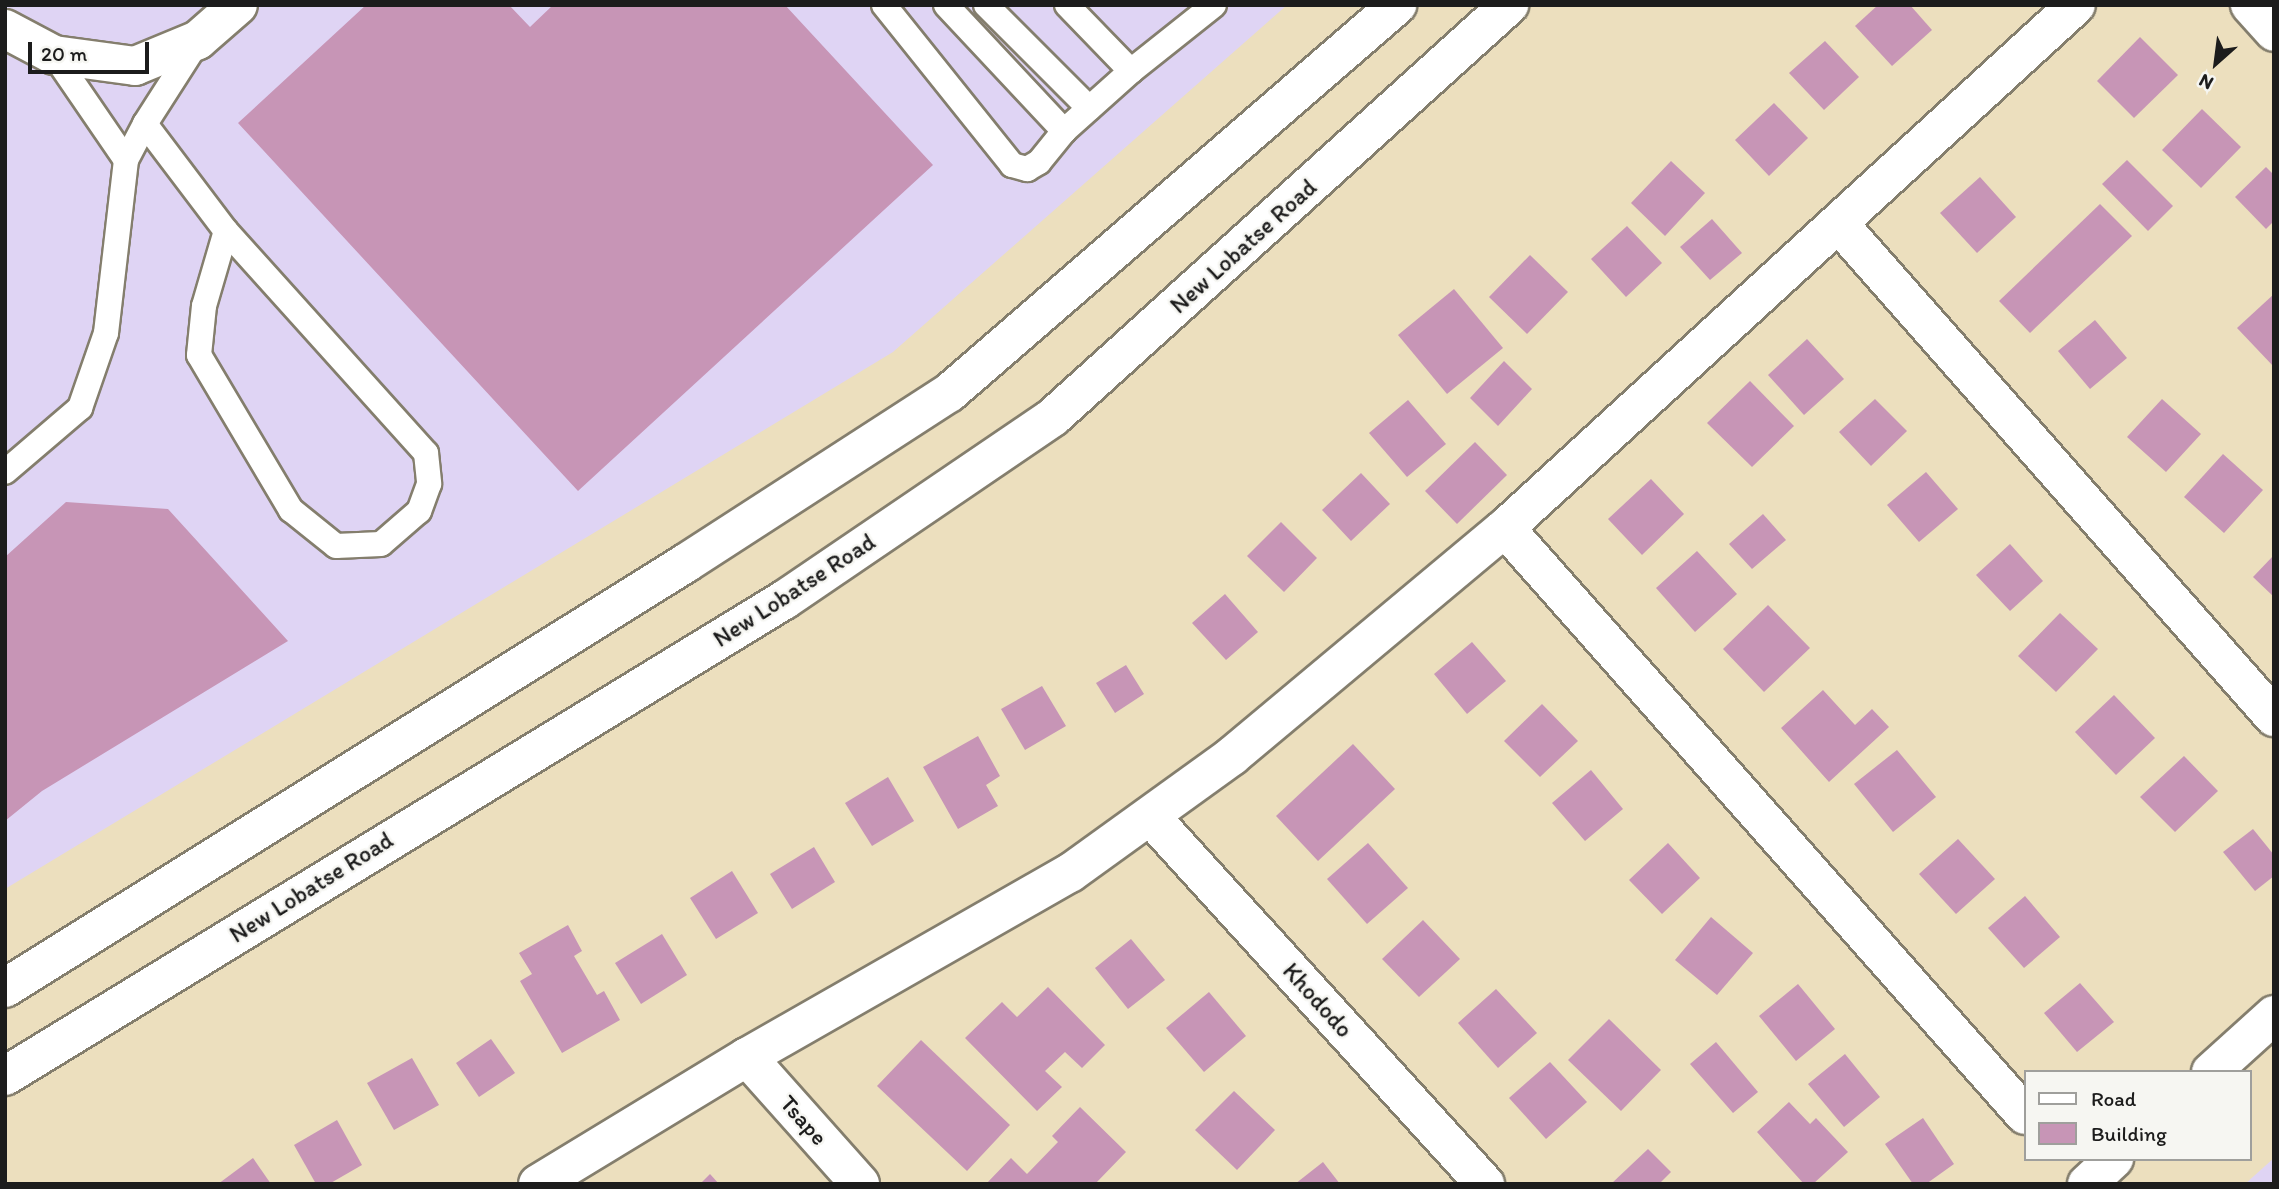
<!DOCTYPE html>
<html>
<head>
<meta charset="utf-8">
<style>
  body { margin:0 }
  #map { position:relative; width:2279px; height:1189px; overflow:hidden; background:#ecdfbe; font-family:Itim,sans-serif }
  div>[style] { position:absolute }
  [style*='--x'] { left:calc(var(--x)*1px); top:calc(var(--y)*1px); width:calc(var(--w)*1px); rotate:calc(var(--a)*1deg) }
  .built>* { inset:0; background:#dfd4f4 }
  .building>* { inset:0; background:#c795b6 }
  .roads { filter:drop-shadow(2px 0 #847e6d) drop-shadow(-2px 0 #847e6d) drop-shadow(0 2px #847e6d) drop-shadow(0 -2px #847e6d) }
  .service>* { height:24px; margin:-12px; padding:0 12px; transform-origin:12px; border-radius:12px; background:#fff }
  .minor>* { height:38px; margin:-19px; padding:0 19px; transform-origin:19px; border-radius:19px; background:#fff }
  .primary>* { height:38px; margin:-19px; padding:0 19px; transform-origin:19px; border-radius:19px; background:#fff }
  span { translate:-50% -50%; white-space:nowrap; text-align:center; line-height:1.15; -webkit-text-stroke:5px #f6f6f2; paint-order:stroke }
  .street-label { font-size:24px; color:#1c1c1c }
  .frame { position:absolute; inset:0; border:7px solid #1c1c1c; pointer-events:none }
  .legend { position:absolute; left:2024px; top:1070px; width:228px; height:91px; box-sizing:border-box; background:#f6f6f2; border:2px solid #9f9f9c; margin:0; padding:9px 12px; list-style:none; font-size:21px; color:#1c1c1c }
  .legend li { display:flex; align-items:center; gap:14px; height:35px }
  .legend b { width:35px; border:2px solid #9f9f9c }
  .north { position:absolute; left:2181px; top:28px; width:70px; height:70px; -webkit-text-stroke:5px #f6f6f2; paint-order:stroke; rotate:208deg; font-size:19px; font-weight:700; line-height:28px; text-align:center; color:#1c1c1c }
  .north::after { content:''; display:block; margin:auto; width:24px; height:32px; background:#1c1c1c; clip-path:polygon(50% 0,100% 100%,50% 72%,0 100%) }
  .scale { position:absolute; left:28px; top:42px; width:121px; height:32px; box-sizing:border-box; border:4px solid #1c1c1c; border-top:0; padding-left:9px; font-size:21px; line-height:24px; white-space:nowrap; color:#1c1c1c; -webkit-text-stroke:5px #f6f6f2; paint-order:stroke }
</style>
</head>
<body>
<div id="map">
  <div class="built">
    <div style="clip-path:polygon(5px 5px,1287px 5px,893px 352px,5px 889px)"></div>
    <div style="clip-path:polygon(2274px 1158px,2274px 1184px,2245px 1184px)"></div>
  </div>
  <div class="building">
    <div style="clip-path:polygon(366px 5px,509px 5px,530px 27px,553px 5px,785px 5px,933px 165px,578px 491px,238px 123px)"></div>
    <div style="clip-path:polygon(1878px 5px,1910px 5px,1932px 30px,1892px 66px,1855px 26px)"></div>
    <div style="clip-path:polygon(2140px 37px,2178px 75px,2134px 118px,2097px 81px)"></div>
    <div style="clip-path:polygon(1825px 41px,1859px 77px,1824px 110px,1789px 73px)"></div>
    <div style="clip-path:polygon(1774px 103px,1808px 138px,1769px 176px,1735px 140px)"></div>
    <div style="clip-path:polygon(2202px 109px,2241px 147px,2201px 188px,2162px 150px)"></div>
    <div style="clip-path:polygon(2127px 160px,2173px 206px,2148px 231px,2102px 184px)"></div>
    <div style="clip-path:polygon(1671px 161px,1705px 193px,1665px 236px,1631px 203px)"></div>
    <div style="clip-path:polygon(2266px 167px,2274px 175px,2274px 221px,2266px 229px,2235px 197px)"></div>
    <div style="clip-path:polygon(1980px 177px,2016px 217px,1977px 253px,1940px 213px)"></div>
    <div style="clip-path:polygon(2100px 204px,2132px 236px,2030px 333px,1999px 301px)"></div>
    <div style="clip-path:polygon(1712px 219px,1742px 253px,1710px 280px,1680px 247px)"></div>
    <div style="clip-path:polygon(1627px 226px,1662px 263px,1626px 297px,1591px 259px)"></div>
    <div style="clip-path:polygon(1530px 255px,1568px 292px,1527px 334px,1489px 297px)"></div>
    <div style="clip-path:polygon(1454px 289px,1503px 348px,1447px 394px,1398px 335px)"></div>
    <div style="clip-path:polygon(2274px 294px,2274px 367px,2237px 328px)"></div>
    <div style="clip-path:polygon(2095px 320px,2127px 358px,2090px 389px,2058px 351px)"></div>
    <div style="clip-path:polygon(1807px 339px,1844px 379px,1804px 415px,1768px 375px)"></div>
    <div style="clip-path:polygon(1504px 361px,1532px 389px,1498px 426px,1470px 398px)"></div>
    <div style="clip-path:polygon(1750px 381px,1794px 426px,1752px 467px,1707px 423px)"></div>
    <div style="clip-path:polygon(1875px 399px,1907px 431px,1871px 466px,1839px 432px)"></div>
    <div style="clip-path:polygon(2162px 399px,2201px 434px,2166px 472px,2127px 437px)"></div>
    <div style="clip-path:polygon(1408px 400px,1446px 444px,1407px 477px,1369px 433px)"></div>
    <div style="clip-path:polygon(1475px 442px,1507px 475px,1457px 524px,1425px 491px)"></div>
    <div style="clip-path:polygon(2223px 454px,2263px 490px,2224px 533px,2184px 497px)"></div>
    <div style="clip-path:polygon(1926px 472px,1958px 509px,1919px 542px,1887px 505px)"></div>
    <div style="clip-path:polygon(1361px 473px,1390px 504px,1351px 541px,1322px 510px)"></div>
    <div style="clip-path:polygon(1651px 479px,1684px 514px,1642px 555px,1608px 519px)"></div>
    <div style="clip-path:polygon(66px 502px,168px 509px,288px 641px,42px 791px,5px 821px,5px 557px)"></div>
    <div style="clip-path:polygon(1763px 514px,1786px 540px,1752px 569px,1729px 544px)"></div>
    <div style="clip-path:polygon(1281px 522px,1317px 558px,1284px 592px,1247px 556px)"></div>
    <div style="clip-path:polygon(2010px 544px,2043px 581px,2010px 611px,1976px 575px)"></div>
    <div style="clip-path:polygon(1697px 551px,1737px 594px,1695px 632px,1656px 588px)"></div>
    <div style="clip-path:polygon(2274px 555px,2274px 597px,2253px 577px)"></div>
    <div style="clip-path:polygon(1225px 594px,1258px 632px,1226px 660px,1192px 623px)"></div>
    <div style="clip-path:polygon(1768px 605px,1810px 648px,1764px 692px,1723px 649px)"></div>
    <div style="clip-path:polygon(2060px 613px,2098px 649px,2056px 692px,2018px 656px)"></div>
    <div style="clip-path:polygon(1472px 642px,1506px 681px,1467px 714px,1434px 674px)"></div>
    <div style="clip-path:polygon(1126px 665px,1144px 694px,1115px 713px,1096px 683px)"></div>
    <div style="clip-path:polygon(1042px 686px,1066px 726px,1025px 750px,1001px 709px)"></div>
    <div style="clip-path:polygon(1823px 690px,1855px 725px,1872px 709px,1889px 727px,1829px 782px,1781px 728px)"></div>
    <div style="clip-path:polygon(2114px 695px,2155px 738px,2116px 775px,2075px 732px)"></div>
    <div style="clip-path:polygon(1542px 704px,1578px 741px,1540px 777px,1504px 741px)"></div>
    <div style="clip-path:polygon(978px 736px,1000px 776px,986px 785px,998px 806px,958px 829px,923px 767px)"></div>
    <div style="clip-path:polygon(1353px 744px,1395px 789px,1318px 861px,1276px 816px)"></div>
    <div style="clip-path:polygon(1897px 750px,1936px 797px,1893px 832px,1854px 784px)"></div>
    <div style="clip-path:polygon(2184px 756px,2218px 791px,2175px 832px,2140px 797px)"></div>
    <div style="clip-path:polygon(1591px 770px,1623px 809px,1585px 841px,1552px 803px)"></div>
    <div style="clip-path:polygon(888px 777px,914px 821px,872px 846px,845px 803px)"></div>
    <div style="clip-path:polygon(2253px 829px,2274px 855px,2274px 876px,2255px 891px,2223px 852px)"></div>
    <div style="clip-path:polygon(1958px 839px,1995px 879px,1956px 914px,1919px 874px)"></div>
    <div style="clip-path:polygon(1368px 843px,1408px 888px,1367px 924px,1327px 879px)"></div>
    <div style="clip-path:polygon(1668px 843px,1700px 878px,1662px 914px,1629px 880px)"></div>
    <div style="clip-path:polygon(814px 847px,835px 882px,792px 909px,770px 874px)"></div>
    <div style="clip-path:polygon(732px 871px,758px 913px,716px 939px,690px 898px)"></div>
    <div style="clip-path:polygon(2025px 896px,2060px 937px,2024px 968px,1988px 928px)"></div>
    <div style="clip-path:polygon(1711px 917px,1753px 953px,1717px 995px,1675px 960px)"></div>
    <div style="clip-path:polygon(1423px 920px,1460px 959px,1419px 997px,1382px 959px)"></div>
    <div style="clip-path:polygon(568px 925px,582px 951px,574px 956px,597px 995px,604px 991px,620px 1020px,562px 1053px,520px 981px,532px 974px,519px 953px)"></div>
    <div style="clip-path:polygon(662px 934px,687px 975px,641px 1004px,615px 963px)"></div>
    <div style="clip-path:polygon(1131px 939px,1165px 980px,1128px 1009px,1095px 968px)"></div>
    <div style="clip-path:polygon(2080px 983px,2114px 1022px,2077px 1052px,2044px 1013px)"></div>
    <div style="clip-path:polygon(1798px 984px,1835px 1029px,1796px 1061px,1759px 1016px)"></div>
    <div style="clip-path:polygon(1048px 987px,1105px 1045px,1082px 1068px,1065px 1052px,1045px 1071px,1062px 1087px,1037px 1111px,965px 1038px,1002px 1002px,1017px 1017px)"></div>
    <div style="clip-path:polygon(1496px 989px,1537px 1033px,1498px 1068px,1458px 1023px)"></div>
    <div style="clip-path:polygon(1209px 992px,1246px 1036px,1204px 1072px,1166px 1028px)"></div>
    <div style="clip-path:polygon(1609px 1019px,1661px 1070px,1621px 1111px,1568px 1060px)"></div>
    <div style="clip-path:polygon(491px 1039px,515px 1073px,479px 1097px,456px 1063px)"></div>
    <div style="clip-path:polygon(921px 1040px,1010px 1125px,967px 1171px,877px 1086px)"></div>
    <div style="clip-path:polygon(1716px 1042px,1758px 1092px,1733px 1113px,1690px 1064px)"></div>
    <div style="clip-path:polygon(1845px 1054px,1880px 1097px,1844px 1127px,1808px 1084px)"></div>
    <div style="clip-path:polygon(412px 1058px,439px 1105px,394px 1130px,367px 1083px)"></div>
    <div style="clip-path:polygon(1550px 1062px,1587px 1102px,1546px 1139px,1509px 1098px)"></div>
    <div style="clip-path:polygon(1234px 1091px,1275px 1130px,1237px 1170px,1195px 1130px)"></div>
    <div style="clip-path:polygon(1789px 1102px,1810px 1124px,1816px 1118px,1848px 1152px,1813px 1184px,1804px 1184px,1757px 1132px)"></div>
    <div style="clip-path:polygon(1080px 1107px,1126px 1152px,1095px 1184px,986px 1184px,1011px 1158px,1027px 1174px,1058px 1142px,1052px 1136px)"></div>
    <div style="clip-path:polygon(1923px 1118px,1954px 1164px,1926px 1184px,1913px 1184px,1885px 1144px)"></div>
    <div style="clip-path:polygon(337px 1120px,362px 1165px,329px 1184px,316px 1184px,294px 1145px)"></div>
    <div style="clip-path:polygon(1648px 1149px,1671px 1172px,1659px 1184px,1611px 1184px)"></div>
    <div style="clip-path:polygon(253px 1158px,271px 1184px,218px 1184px)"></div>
    <div style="clip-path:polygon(1323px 1162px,1340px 1184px,1295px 1184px)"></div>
    <div style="clip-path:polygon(710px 1174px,719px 1184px,700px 1184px)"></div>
  </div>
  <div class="roads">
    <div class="service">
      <div style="--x:884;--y:5;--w:205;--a:51.3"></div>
      <div style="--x:1012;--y:165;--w:16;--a:15"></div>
      <div style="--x:1027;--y:169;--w:14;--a:-30"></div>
      <div style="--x:1039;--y:162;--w:40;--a:-51"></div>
      <div style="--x:1064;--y:131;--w:90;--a:-41.8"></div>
      <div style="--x:1131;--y:71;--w:106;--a:-38.5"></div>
      <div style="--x:946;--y:5;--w:173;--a:46.9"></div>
      <div style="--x:986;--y:5;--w:146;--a:45"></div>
      <div style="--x:1067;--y:5;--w:92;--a:45.9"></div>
      <div style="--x:198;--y:41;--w:98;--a:122.6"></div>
      <div style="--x:145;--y:124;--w:134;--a:52.9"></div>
      <div style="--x:226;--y:231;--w:299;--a:48"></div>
      <div style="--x:426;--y:453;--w:31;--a:84"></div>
      <div style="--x:429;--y:484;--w:29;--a:110"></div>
      <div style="--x:419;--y:511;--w:50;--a:139"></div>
      <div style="--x:381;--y:544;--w:45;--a:177.5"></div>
      <div style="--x:336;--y:546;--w:58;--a:-141.3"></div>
      <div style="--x:291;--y:510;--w:180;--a:-120.7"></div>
      <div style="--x:199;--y:355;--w:49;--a:-84.2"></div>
      <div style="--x:204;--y:306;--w:78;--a:-73.7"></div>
      <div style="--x:54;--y:55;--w:127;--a:55.6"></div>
      <div style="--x:5;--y:472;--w:99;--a:-40.5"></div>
      <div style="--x:80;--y:408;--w:79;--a:-70.9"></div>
      <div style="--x:106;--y:333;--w:174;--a:-83.4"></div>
      <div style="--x:126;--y:160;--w:41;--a:-62.2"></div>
    </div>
    <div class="minor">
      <div style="--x:2250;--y:5;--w:36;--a:48"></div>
      <div style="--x:5;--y:29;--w:55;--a:28"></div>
      <div style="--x:54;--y:55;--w:82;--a:7.7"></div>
      <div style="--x:135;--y:66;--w:68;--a:-22.4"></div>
      <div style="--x:198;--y:40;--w:53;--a:-41.2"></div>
      <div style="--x:1838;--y:223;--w:659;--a:48.57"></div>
      <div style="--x:1505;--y:528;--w:784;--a:48.46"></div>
      <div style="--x:1150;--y:816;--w:498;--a:47.7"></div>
      <div style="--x:747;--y:1057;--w:170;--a:48.3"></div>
      <div style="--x:2211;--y:1072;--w:85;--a:-42.1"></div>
      <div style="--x:538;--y:1184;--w:245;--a:-31.3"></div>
      <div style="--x:747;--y:1057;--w:372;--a:-29.7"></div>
      <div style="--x:1070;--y:873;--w:200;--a:-35.8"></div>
      <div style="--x:1232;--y:756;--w:356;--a:-39.9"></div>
      <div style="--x:1505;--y:528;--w:774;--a:-42.49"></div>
      <div style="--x:2087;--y:1184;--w:37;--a:-43"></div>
    </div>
    <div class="primary">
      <div style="--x:5;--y:988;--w:803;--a:-31.97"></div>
      <div style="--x:686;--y:563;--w:313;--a:-32.9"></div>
      <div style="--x:949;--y:393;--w:593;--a:-40.89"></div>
      <div style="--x:5;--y:1076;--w:913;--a:-31.43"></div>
      <div style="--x:784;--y:600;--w:325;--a:-34.2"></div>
      <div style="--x:1053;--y:417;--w:615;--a:-42.1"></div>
    </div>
  </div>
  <div class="street-label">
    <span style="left:1243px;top:246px;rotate:-42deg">New Lobatse Road</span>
    <span style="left:794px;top:590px;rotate:-33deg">New Lobatse Road</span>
    <span style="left:311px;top:887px;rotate:-32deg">New Lobatse Road</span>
    <span style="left:1318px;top:1000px;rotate:48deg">Khododo</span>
    <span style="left:804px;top:1120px;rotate:48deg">Tsape</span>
  </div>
  <div class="frame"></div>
  <ul class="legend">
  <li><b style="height:9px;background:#fff"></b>Road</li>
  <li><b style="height:19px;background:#c795b6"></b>Building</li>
  </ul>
  <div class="north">N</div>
  <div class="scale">20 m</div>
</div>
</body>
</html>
